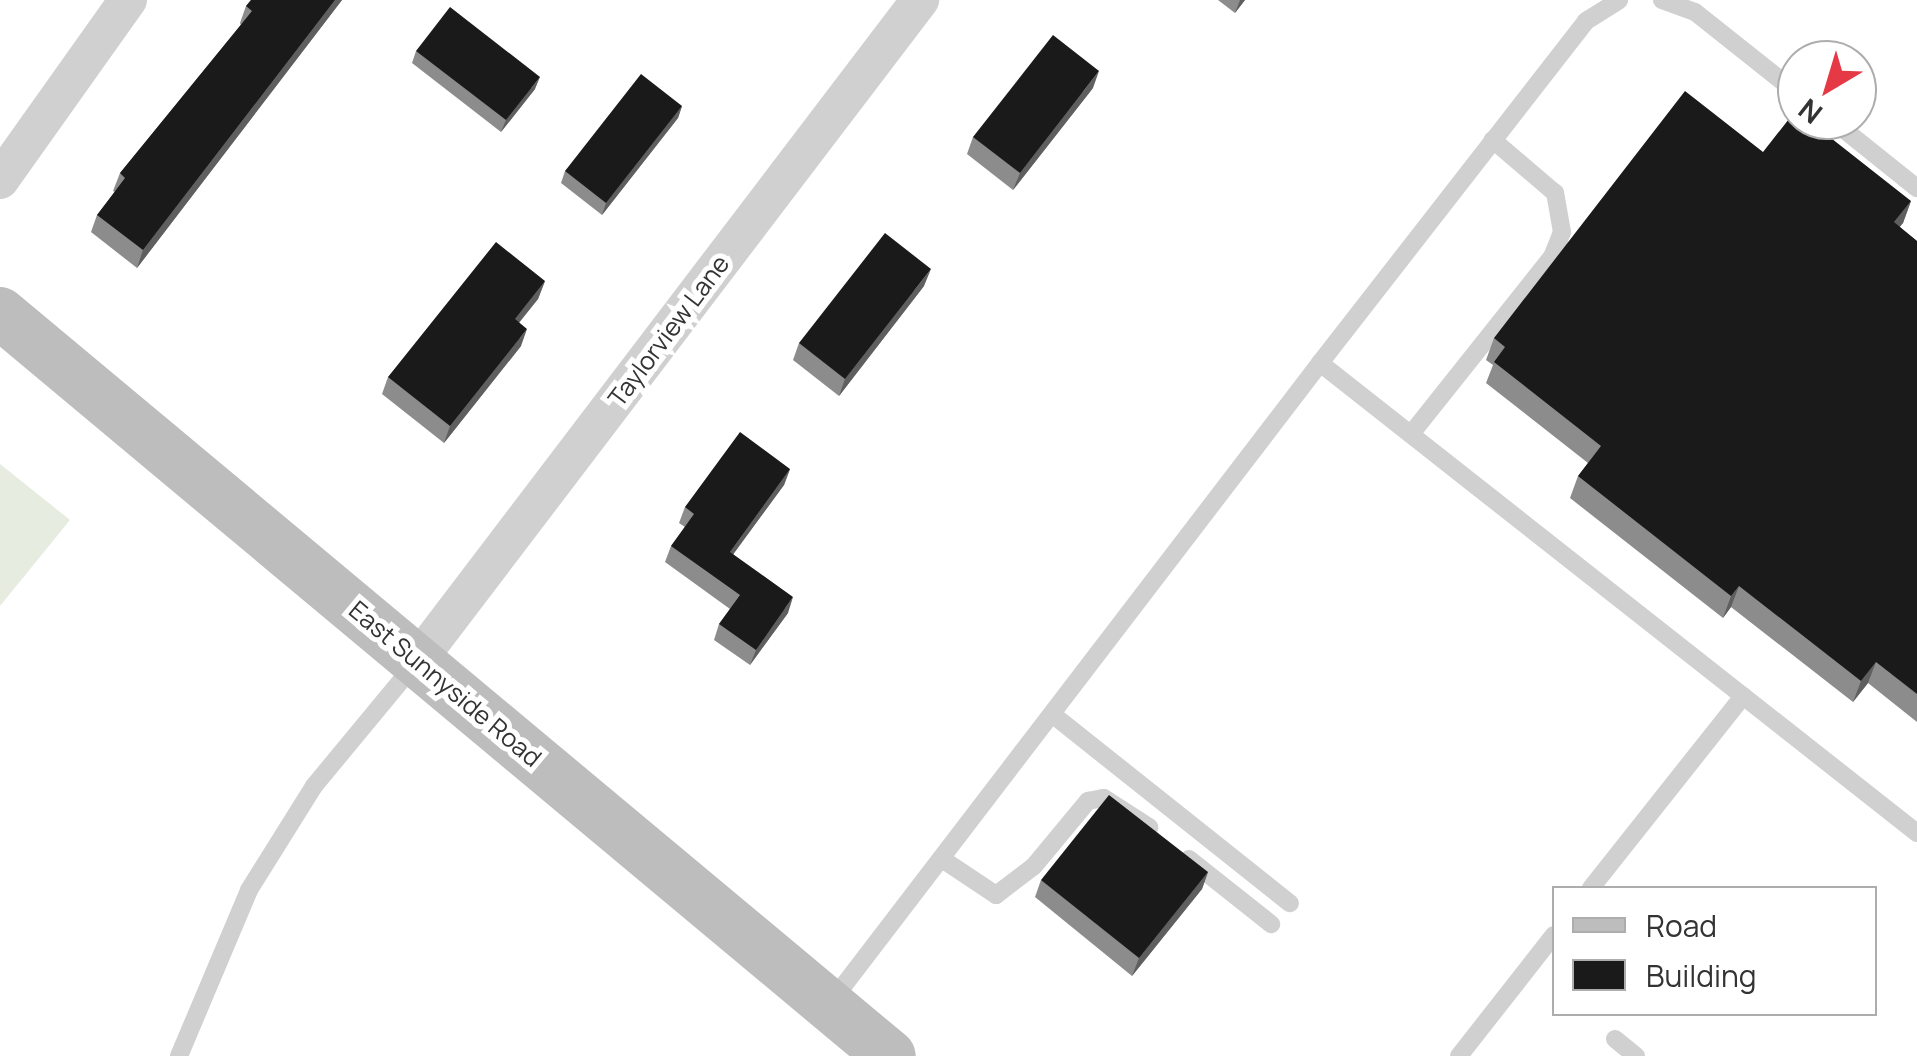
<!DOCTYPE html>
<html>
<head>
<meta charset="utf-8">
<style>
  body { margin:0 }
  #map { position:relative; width:1917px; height:1056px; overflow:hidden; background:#fff; font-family:Manrope,sans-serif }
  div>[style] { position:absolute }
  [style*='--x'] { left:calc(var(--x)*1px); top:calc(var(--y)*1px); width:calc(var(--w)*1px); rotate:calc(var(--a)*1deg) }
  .green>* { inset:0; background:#e6ecdf }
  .service>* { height:18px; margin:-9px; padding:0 9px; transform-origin:9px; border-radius:9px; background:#d0d0d0 }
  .minor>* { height:38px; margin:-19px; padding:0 19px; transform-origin:19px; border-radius:19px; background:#d0d0d0 }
  .secondary>* { height:52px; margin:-26px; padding:0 26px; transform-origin:26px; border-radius:26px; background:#bdbdbd }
  .wall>* { inset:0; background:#8c8c8c }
  .shaded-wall>* { inset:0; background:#5f5f5f }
  .building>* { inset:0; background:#1a1a1a }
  span { translate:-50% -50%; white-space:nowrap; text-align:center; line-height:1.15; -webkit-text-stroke:10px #fff; paint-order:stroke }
  .street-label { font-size:25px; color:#333 }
  .legend { position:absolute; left:1552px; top:886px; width:325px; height:130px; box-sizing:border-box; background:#fff; border:2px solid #adadad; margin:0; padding:12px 18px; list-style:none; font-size:30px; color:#333 }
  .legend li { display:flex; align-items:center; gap:20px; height:50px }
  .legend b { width:50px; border:2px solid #adadad }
  .north { position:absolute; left:1777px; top:40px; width:100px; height:100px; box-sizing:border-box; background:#fff; border:2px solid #adadad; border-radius:50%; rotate:218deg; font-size:28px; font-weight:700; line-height:40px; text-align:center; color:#333 }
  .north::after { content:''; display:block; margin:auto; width:35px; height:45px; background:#e63946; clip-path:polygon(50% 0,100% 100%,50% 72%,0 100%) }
</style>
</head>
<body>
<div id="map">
  <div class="green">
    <div style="clip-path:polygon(0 464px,70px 520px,0 606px)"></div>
  </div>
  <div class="service">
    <div style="--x:1662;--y:0;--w:35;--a:20"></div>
    <div style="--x:1695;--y:12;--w:130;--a:38.5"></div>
    <div style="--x:1832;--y:120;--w:109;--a:38.7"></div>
    <div style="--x:1320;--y:363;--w:433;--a:-52.1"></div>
    <div style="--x:1586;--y:21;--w:39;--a:-32"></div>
    <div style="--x:1411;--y:434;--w:226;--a:-51.5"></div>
    <div style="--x:1552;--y:257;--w:27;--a:-68"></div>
    <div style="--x:1562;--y:232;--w:40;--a:-100"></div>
    <div style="--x:1555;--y:193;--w:82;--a:-139.5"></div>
    <div style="--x:1052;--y:714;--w:304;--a:38.5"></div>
    <div style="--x:942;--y:859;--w:65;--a:33.7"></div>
    <div style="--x:996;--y:895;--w:48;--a:-37.3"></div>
    <div style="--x:1034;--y:866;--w:85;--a:-50.3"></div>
    <div style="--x:1088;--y:801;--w:16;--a:-11"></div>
    <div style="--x:1104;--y:798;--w:54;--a:32.8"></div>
    <div style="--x:1189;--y:859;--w:105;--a:38.4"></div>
    <div style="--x:1591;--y:888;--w:245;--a:-51.6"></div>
    <div style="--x:831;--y:1002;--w:805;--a:-52.57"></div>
    <div style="--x:1320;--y:363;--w:760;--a:38.21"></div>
    <div style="--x:1615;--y:1039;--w:27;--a:39"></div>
    <div style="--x:179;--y:1056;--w:180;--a:-67.1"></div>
    <div style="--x:249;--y:890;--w:123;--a:-58"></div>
    <div style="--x:314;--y:786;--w:157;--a:-50.4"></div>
    <div style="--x:1459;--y:1056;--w:154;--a:-51.9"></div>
  </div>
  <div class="minor">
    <div style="--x:0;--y:180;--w:221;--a:-54.6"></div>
    <div style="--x:417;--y:661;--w:831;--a:-52.73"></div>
  </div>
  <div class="secondary">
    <div style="--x:0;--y:313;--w:1159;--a:39.86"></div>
  </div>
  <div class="wall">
    <div style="clip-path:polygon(251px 0,342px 0,137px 268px,91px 232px,97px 215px,115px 192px,113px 191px,120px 173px,241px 25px,240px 23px,246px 6px)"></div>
    <div style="clip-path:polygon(1218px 0,1245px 0,1235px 13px)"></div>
    <div style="clip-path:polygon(416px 51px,535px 89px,501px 132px,412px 63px)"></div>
    <div style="clip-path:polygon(1093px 88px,1013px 190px,967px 154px,973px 137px)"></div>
    <div style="clip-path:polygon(682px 106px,678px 118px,602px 215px,561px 183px,565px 171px)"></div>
    <div style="clip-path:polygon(1911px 201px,1903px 223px,1899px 227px,1917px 241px,1917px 722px,1868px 683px,1853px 702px,1731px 607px,1723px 618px,1570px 498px,1578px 476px,1588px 463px,1486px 383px,1493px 365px,1486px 360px,1494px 338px)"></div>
    <div style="clip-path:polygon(545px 281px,538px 299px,519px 323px,521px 346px,444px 443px,382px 394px,388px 377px)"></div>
    <div style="clip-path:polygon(924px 286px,839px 396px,793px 360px,799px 343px)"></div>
    <div style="clip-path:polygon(790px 469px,784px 485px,733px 554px,788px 613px,750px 665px,714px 640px,719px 624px,730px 609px,665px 562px,671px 546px,685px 527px,679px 523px,685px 507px)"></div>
    <div style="clip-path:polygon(1208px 872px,1202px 889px,1132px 976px,1035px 897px,1041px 880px)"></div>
  </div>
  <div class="shaded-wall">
    <div style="clip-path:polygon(335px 0,342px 0,137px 268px,143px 250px)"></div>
    <div style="clip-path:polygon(1240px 0,1245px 0,1235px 13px)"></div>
    <div style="clip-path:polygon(1099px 71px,1093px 88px,1013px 190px,1020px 173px)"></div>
    <div style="clip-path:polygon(540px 77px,535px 89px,501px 132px,506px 120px)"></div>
    <div style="clip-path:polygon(682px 106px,678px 118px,602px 215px,606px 203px)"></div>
    <div style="clip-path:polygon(1911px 201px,1903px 223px,1886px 244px,1894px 222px)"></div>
    <div style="clip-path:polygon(931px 269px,924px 286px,839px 396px,845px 379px)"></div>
    <div style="clip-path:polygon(545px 281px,538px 299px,508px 336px,515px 319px)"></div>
    <div style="clip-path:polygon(527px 329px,521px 346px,444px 443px,450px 426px)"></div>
    <div style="clip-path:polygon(790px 469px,784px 485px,724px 567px,730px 552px)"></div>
    <div style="clip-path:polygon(1739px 586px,1731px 607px,1723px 618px,1731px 596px)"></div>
    <div style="clip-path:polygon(793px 597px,788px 613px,750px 665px,756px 650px)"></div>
    <div style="clip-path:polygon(1876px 662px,1868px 683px,1853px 702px,1861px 681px)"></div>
    <div style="clip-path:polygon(1208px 872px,1202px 889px,1132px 976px,1139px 958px)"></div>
  </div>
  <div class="building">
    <div style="clip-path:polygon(251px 0,335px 0,143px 250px,97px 215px,125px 178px,120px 173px,252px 11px,246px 6px)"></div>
    <div style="clip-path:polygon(450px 7px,540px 77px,506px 120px,416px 51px)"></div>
    <div style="clip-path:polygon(1053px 35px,1099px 71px,1020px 173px,973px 137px)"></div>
    <div style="clip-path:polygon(641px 74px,682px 106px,606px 203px,565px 171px)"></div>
    <div style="clip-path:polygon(1685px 91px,1763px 152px,1796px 110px,1797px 111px,1797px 120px,1808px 120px,1911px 201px,1894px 222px,1917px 241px,1917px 694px,1876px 662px,1861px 681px,1739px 586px,1731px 596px,1578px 476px,1601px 446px,1494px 362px,1505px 347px,1494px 338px)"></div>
    <div style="clip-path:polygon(885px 233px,931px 269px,845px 379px,799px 343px)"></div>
    <div style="clip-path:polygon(496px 242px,545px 281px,515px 319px,527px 329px,450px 426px,388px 377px)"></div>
    <div style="clip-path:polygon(740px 432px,790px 469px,730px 552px,793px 597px,756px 650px,719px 624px,740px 595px,671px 546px,694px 514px,685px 507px)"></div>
    <div style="clip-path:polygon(1109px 795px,1208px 872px,1139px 958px,1041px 880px)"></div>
  </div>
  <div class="street-label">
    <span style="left:669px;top:331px;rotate:-53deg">Taylorview Lane</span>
    <span style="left:445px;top:684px;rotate:40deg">East Sunnyside Road</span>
  </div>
  <ul class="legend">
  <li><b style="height:12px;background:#bdbdbd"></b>Road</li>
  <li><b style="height:28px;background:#1a1a1a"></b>Building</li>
  </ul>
  <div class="north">N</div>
</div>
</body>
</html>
